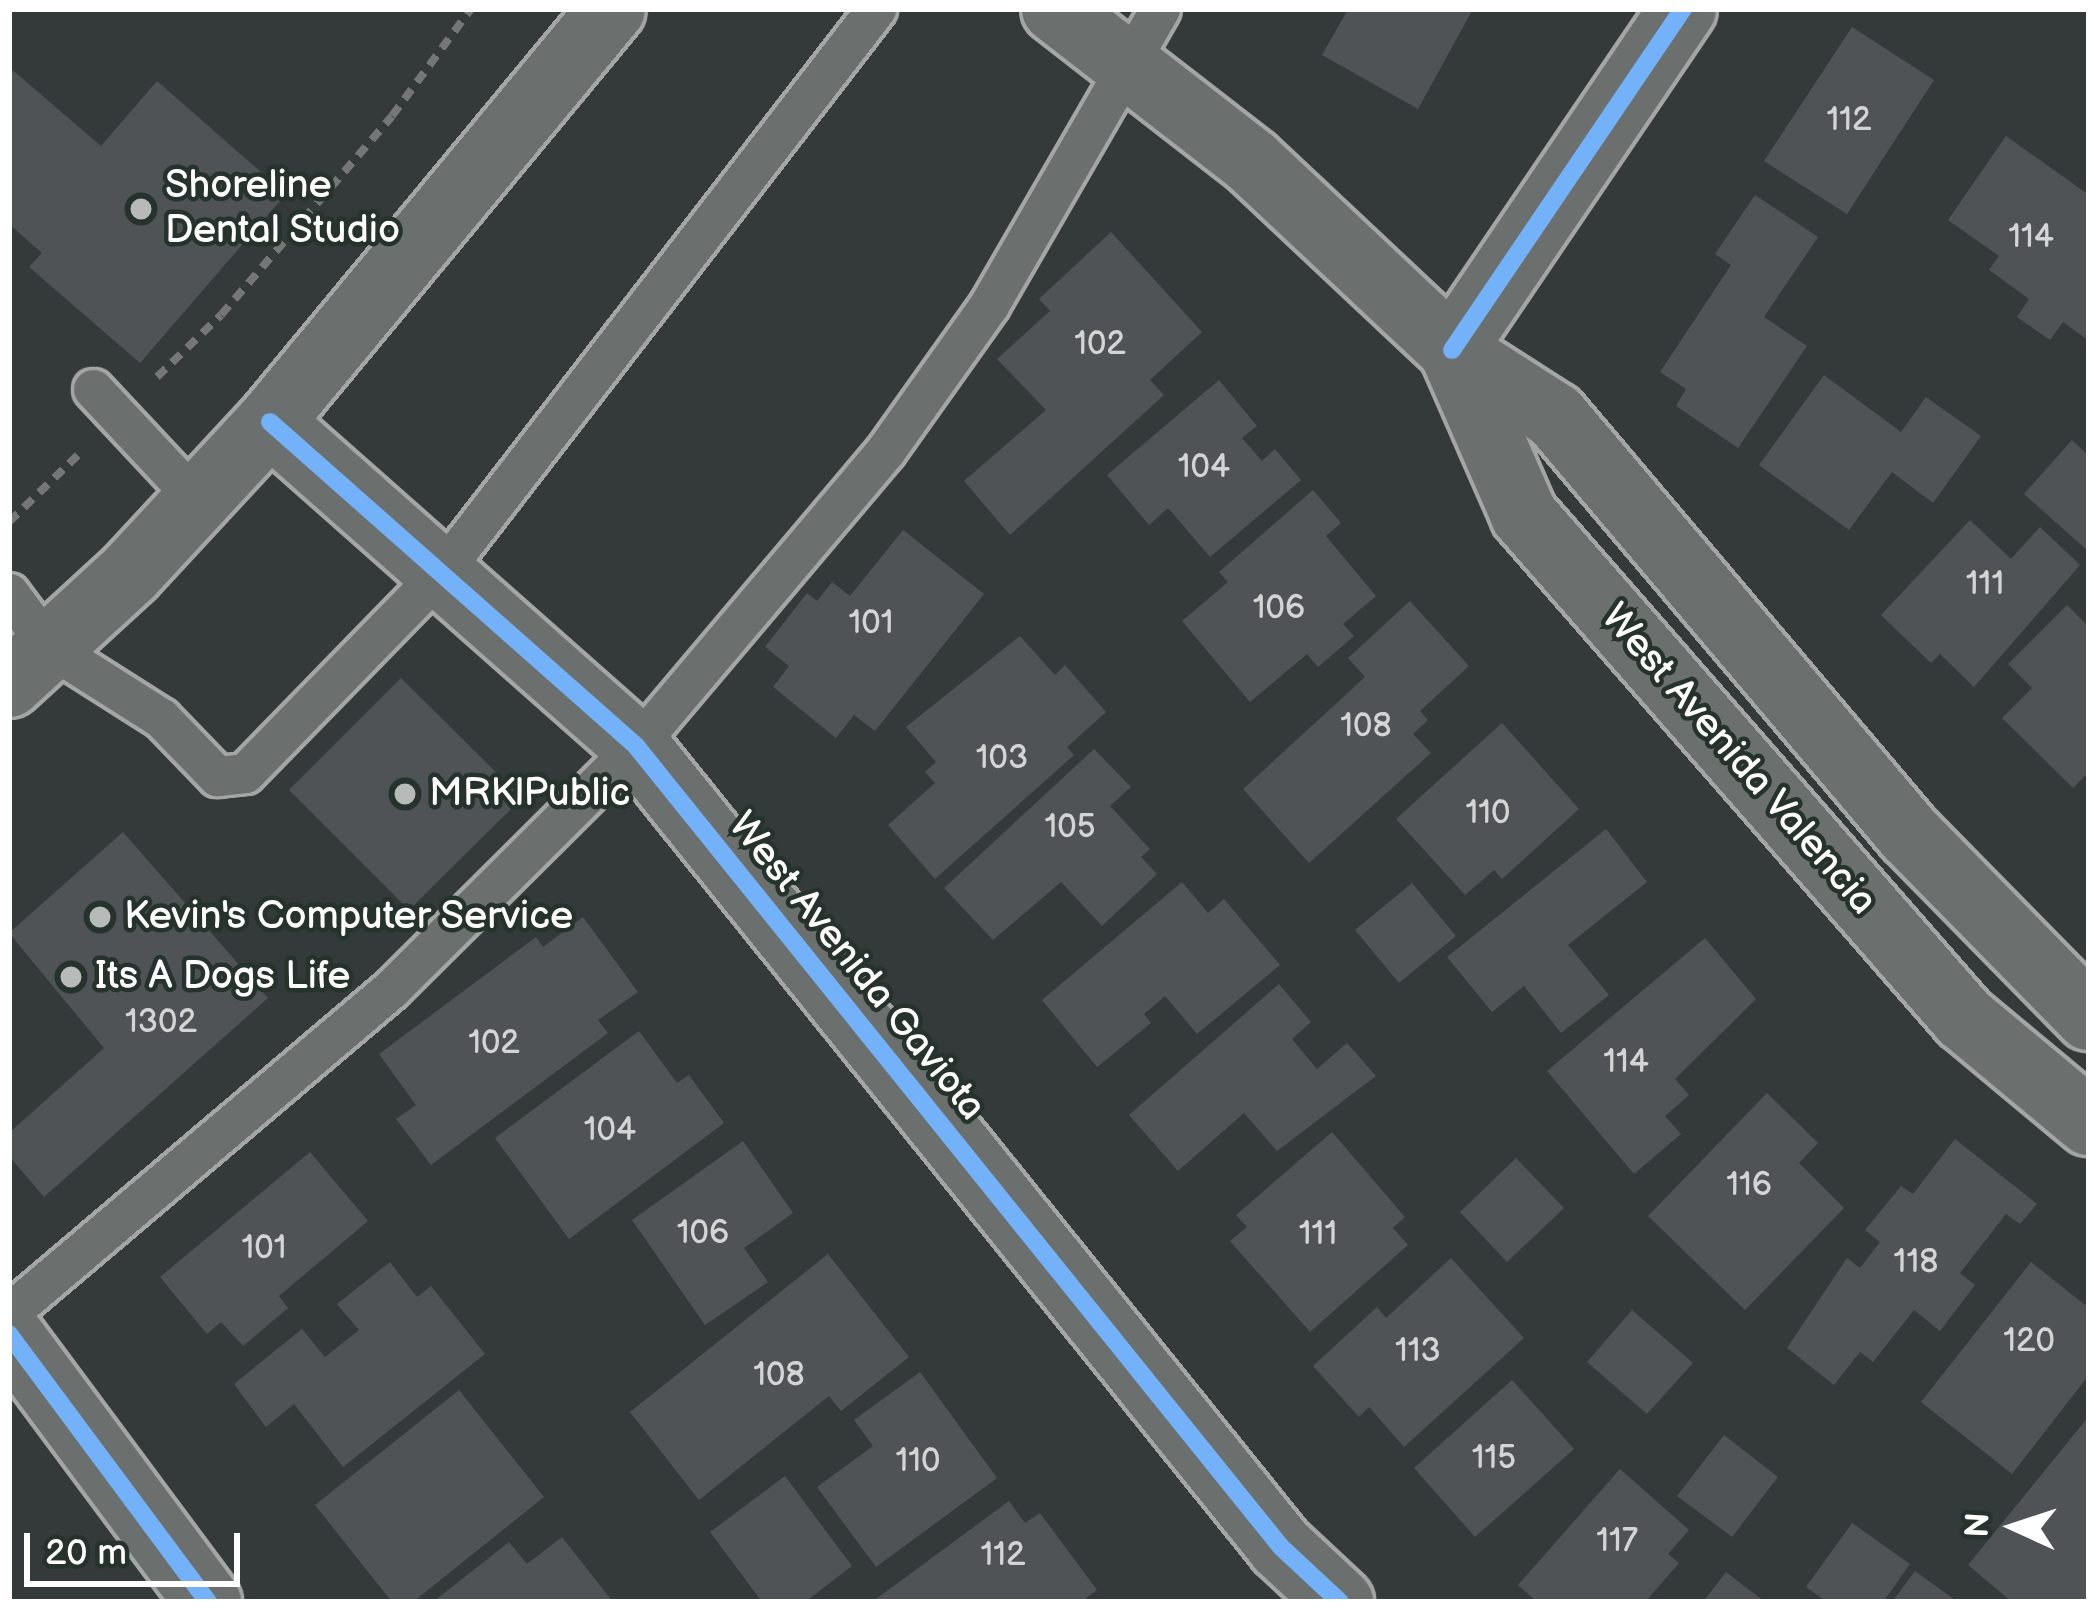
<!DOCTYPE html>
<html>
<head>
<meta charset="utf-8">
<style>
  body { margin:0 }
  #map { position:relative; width:2098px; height:1611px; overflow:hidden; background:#343a39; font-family:"Balsamiq Sans",sans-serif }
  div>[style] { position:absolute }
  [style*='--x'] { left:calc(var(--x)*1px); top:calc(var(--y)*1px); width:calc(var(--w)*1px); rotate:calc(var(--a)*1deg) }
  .building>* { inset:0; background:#4f5355 }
  .path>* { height:8px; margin-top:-4px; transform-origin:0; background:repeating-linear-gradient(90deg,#757776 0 12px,transparent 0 21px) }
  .roads { filter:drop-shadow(3px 0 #a4a6a6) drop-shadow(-3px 0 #a4a6a6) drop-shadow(0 3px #a4a6a6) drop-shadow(0 -3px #a4a6a6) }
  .lane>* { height:39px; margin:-19.5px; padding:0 19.5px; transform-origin:19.5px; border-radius:19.5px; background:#6b6f6d }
  .street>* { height:66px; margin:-33px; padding:0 33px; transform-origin:33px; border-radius:33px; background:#6b6f6d }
  .secondary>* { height:66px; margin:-33px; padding:0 33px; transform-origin:33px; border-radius:33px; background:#6b6f6d }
  .primary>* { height:66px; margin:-33px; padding:0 33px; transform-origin:33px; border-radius:33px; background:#6b6f6d }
  .cycleway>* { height:18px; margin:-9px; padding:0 9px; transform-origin:9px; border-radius:9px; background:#73b2f8 }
  .dots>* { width:33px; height:33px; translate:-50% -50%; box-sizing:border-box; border:6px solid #26332d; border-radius:50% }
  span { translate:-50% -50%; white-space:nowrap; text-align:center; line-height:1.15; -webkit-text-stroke:9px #26332d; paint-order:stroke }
  .number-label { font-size:33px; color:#d3d4d4 }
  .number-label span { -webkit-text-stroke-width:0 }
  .poi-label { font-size:39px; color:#fff }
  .left { translate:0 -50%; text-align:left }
  .street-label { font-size:39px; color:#fff }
  .frame { position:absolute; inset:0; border:12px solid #fff; pointer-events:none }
  .north { position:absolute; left:1954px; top:1467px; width:120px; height:120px; -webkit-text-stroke:9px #26332d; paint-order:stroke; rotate:273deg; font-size:33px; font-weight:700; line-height:48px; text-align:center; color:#fff }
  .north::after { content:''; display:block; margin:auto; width:42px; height:54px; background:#fff; clip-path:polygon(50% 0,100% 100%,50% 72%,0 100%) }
  .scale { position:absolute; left:24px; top:1533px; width:216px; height:54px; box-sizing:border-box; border:6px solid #fff; border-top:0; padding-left:15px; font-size:36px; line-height:42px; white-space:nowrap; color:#fff; -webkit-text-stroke:9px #26332d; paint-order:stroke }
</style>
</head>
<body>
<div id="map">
  <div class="building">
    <div style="clip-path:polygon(1348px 9px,1473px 9px,1418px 109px,1322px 55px)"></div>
    <div style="clip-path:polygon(1852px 27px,1934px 80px,1847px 214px,1764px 161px)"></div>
    <div style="clip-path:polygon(9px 67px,101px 146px,157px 81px,286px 194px,140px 363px,29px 267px,42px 253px,9px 224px)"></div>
    <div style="clip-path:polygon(2006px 136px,2089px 195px,2089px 341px,2063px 322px,2050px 340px,2017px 317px,2029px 299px,1989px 270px,1999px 256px,1948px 220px)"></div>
    <div style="clip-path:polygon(1755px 195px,1818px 237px,1764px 317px,1807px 346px,1738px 448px,1676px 406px,1686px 389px,1660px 372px,1731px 265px,1715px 254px)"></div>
    <div style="clip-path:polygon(1111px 232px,1202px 332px,1150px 380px,1164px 395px,1010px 535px,964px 481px,1046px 410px,997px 359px,1050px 311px,1039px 299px)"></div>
    <div style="clip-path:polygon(1824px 375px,1901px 432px,1926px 397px,1981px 436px,1933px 503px,1892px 472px,1849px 530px,1759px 465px)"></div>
    <div style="clip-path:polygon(1219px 380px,1257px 426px,1242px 438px,1262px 461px,1275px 449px,1301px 480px,1210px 557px,1168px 508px,1149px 525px,1107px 475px)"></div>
    <div style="clip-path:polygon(2072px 440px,2089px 456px,2089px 552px,2024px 494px)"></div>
    <div style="clip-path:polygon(1313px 490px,1341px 523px,1326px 536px,1376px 596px,1343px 624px,1354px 636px,1318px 667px,1307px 654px,1250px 702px,1182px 621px,1228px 582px,1219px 572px)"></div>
    <div style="clip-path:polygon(1970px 520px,2011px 559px,2040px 527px,2080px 565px,1974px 687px,1940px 654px,1931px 663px,1881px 615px)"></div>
    <div style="clip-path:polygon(903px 530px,984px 594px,875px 731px,854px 715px,836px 738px,773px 687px,789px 666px,765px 647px,807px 593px,817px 601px,832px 582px,850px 596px)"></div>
    <div style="clip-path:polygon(1410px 601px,1469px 666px,1420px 711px,1428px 720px,1413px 734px,1431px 753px,1309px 863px,1243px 789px,1365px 677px,1348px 658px)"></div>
    <div style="clip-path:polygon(2067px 605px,2089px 627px,2089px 772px,2073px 788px,2002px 718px,2032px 688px,2008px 664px)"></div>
    <div style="clip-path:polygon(1020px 636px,1055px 675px,1065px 665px,1106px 712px,1067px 747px,1074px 755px,935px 879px,888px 825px,935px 783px,925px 772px,936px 762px,906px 727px)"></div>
    <div style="clip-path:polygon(401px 678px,522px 798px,409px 910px,289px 790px)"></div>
    <div style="clip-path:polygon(1502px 723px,1579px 809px,1502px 879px,1494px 870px,1465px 895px,1396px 819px)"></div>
    <div style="clip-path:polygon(1094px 749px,1131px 787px,1110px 806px,1150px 849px,1141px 857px,1157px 874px,1102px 926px,1061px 882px,993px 940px,944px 888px)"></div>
    <div style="clip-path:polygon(1606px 829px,1647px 882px,1568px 945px,1609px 995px,1561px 1033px,1524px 986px,1492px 1012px,1447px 957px)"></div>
    <div style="clip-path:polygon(123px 832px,268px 998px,44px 1197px,9px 1156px,9px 1133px,104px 1048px,9px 933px)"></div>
    <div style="clip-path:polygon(1182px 882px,1208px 913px,1224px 899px,1280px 965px,1197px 1034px,1165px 996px,1144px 1014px,1151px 1023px,1097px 1067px,1042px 1000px)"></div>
    <div style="clip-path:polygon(1412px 883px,1456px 936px,1399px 983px,1355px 930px)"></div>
    <div style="clip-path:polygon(583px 917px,638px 992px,598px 1020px,608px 1033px,431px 1165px,396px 1119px,416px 1105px,379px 1054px,536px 937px,543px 947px)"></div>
    <div style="clip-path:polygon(1705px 938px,1756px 999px,1675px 1079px,1689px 1095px,1665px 1116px,1681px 1134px,1634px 1174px,1547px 1071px)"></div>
    <div style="clip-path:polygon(1279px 984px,1311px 1022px,1292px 1039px,1317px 1069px,1347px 1043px,1376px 1076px,1277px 1151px,1244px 1113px,1178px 1171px,1129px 1115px)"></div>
    <div style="clip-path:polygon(639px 1031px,677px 1083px,689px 1075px,724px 1123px,569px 1239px,495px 1138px)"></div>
    <div style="clip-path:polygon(1767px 1093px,1818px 1143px,1799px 1163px,1844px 1208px,1745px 1310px,1648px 1216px)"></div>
    <div style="clip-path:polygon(1332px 1132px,1405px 1217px,1393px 1228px,1408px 1245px,1310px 1332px,1230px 1241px,1247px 1227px,1236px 1215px)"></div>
    <div style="clip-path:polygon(1955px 1139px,2037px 1204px,2020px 1224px,2006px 1214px,1960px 1273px,1975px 1285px,1940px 1331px,1914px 1310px,1873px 1362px,1860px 1352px,1834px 1385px,1787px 1348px,1847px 1258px,1860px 1268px,1880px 1242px,1865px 1230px,1901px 1186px,1913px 1194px)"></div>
    <div style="clip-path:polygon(743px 1141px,793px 1213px,744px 1248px,768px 1282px,705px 1325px,632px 1220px)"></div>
    <div style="clip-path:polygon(310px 1152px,368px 1221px,279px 1296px,288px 1308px,243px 1346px,221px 1322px,207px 1334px,160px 1277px)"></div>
    <div style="clip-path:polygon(1516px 1158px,1564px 1208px,1507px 1262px,1460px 1212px)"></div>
    <div style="clip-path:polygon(828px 1254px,909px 1357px,841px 1411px,829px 1396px,699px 1500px,630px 1412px)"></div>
    <div style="clip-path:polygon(1451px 1258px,1524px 1338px,1404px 1447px,1369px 1407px,1359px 1417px,1313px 1366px,1377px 1307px,1386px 1318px)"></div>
    <div style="clip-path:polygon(390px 1262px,417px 1297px,431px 1286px,485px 1354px,343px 1467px,294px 1404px,266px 1427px,234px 1384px,302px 1329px,325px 1357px,359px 1330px,337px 1304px)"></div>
    <div style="clip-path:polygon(2031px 1262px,2089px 1308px,2089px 1375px,2012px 1474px,1921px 1402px)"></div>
    <div style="clip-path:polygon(1632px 1310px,1693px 1363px,1647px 1414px,1587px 1362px)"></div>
    <div style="clip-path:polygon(920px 1372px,997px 1478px,876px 1567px,817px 1487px,873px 1446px,854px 1420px)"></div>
    <div style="clip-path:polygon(1512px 1380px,1574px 1449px,1475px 1537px,1414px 1468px)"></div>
    <div style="clip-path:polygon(459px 1390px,544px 1497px,413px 1602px,392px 1602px,315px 1505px)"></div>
    <div style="clip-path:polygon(2089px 1416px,2089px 1602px,2012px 1602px,1968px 1565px)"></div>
    <div style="clip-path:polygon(1724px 1435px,1778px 1477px,1732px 1537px,1677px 1496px)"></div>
    <div style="clip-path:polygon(1620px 1469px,1689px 1530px,1668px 1554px,1679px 1563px,1645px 1602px,1537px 1602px,1518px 1585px)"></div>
    <div style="clip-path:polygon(785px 1476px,852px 1566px,805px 1602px,762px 1602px,710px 1532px)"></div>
    <div style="clip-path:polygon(1009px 1501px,1025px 1523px,1040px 1513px,1097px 1590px,1081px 1602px,872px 1602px)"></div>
    <div style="clip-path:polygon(1852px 1523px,1910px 1564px,1883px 1602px,1827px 1602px,1806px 1587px)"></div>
    <div style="clip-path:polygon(562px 1537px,613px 1602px,433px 1602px,509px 1542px,527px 1564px)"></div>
    <div style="clip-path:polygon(1915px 1571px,1958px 1602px,1892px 1602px)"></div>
    <div style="clip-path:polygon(1726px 1572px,1765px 1602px,1703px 1602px)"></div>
  </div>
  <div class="path">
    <div style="--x:157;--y:377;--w:89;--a:-44.1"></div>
    <div style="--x:221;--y:315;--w:262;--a:-49.3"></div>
    <div style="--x:392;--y:116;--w:133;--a:-53.6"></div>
    <div style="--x:9;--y:522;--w:96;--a:-44.2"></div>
  </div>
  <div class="roads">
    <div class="lane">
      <div style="--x:93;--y:389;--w:152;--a:46.9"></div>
      <div style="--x:9;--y:593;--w:67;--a:53.5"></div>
      <div style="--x:49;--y:647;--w:133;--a:32.4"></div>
      <div style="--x:161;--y:718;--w:81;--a:46"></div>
      <div style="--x:217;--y:776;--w:28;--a:-6"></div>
      <div style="--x:245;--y:773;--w:284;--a:-45.7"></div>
      <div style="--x:443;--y:570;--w:709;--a:-52.34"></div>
      <div style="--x:9;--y:1313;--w:501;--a:-40.3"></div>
      <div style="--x:391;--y:989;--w:345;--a:-44.8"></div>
      <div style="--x:636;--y:746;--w:387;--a:-49.8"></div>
      <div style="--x:886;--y:450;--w:178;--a:-54.6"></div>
      <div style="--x:989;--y:305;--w:342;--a:-60"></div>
    </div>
    <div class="street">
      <div style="--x:270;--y:422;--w:489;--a:41.5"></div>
      <div style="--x:636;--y:746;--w:1028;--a:51.16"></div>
      <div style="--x:1281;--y:1547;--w:81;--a:43"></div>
      <div style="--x:9;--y:1334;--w:334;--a:53.4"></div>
    </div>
    <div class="secondary">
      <div style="--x:1055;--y:9;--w:249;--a:37.8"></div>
      <div style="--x:1252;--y:162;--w:274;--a:43.2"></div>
      <div style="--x:1452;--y:350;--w:122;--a:32.7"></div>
      <div style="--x:1555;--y:416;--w:548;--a:49.74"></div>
      <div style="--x:1909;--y:834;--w:257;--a:45.5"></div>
      <div style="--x:1452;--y:350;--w:180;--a:66.4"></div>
      <div style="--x:1524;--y:515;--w:668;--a:48.82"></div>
      <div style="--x:1964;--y:1018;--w:163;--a:39.8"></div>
      <div style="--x:1452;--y:350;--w:412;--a:-55.9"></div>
    </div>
    <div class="primary">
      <div style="--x:9;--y:684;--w:164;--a:-42.5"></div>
      <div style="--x:130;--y:573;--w:206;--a:-47.2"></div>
      <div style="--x:270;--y:422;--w:536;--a:-50.37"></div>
    </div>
  </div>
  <div class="cycleway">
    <div style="--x:1452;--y:350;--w:412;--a:-55.9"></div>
    <div style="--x:270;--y:422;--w:489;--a:41.5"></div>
    <div style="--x:636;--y:746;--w:1028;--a:51.16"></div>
    <div style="--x:1281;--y:1547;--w:81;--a:43"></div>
    <div style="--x:9;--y:1334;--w:334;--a:53.4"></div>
  </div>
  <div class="dots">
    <div style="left:141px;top:209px;background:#b8baba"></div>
    <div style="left:405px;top:794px;background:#b8baba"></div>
    <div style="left:100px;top:917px;background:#b8baba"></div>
    <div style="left:71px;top:977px;background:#b8baba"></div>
  </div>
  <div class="number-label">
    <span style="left:1849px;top:121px">112</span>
    <span style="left:2031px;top:238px">114</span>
    <span style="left:1100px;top:345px">102</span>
    <span style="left:1204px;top:468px">104</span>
    <span style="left:1985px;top:585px">111</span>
    <span style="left:1279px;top:609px">106</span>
    <span style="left:871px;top:624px">101</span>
    <span style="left:1366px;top:727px">108</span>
    <span style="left:1002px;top:759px">103</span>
    <span style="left:1488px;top:814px">110</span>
    <span style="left:1070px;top:828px">105</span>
    <span style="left:161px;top:1023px">1302</span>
    <span style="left:494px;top:1044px">102</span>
    <span style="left:1626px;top:1063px">114</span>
    <span style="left:610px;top:1131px">104</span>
    <span style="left:1749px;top:1186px">116</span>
    <span style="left:703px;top:1234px">106</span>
    <span style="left:1318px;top:1235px">111</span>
    <span style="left:264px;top:1249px">101</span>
    <span style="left:1916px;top:1263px">118</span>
    <span style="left:2029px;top:1342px">120</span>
    <span style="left:1418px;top:1352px">113</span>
    <span style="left:779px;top:1376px">108</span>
    <span style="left:1494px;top:1459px">115</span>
    <span style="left:918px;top:1462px">110</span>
    <span style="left:1617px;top:1542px">117</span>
    <span style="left:1003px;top:1556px">112</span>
  </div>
  <div class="poi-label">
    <span class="left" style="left:165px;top:209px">Shoreline<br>Dental Studio</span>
    <span class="left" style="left:429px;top:794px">MRK|Public</span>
    <span class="left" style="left:124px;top:917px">Kevin's Computer Service</span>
    <span class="left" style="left:95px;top:977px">Its A Dogs Life</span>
  </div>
  <div class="street-label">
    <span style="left:1738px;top:760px;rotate:49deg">West Avenida Valencia</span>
    <span style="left:856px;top:967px;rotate:51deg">West Avenida Gaviota</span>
  </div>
  <div class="frame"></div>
  <div class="north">N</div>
  <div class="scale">20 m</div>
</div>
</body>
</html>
